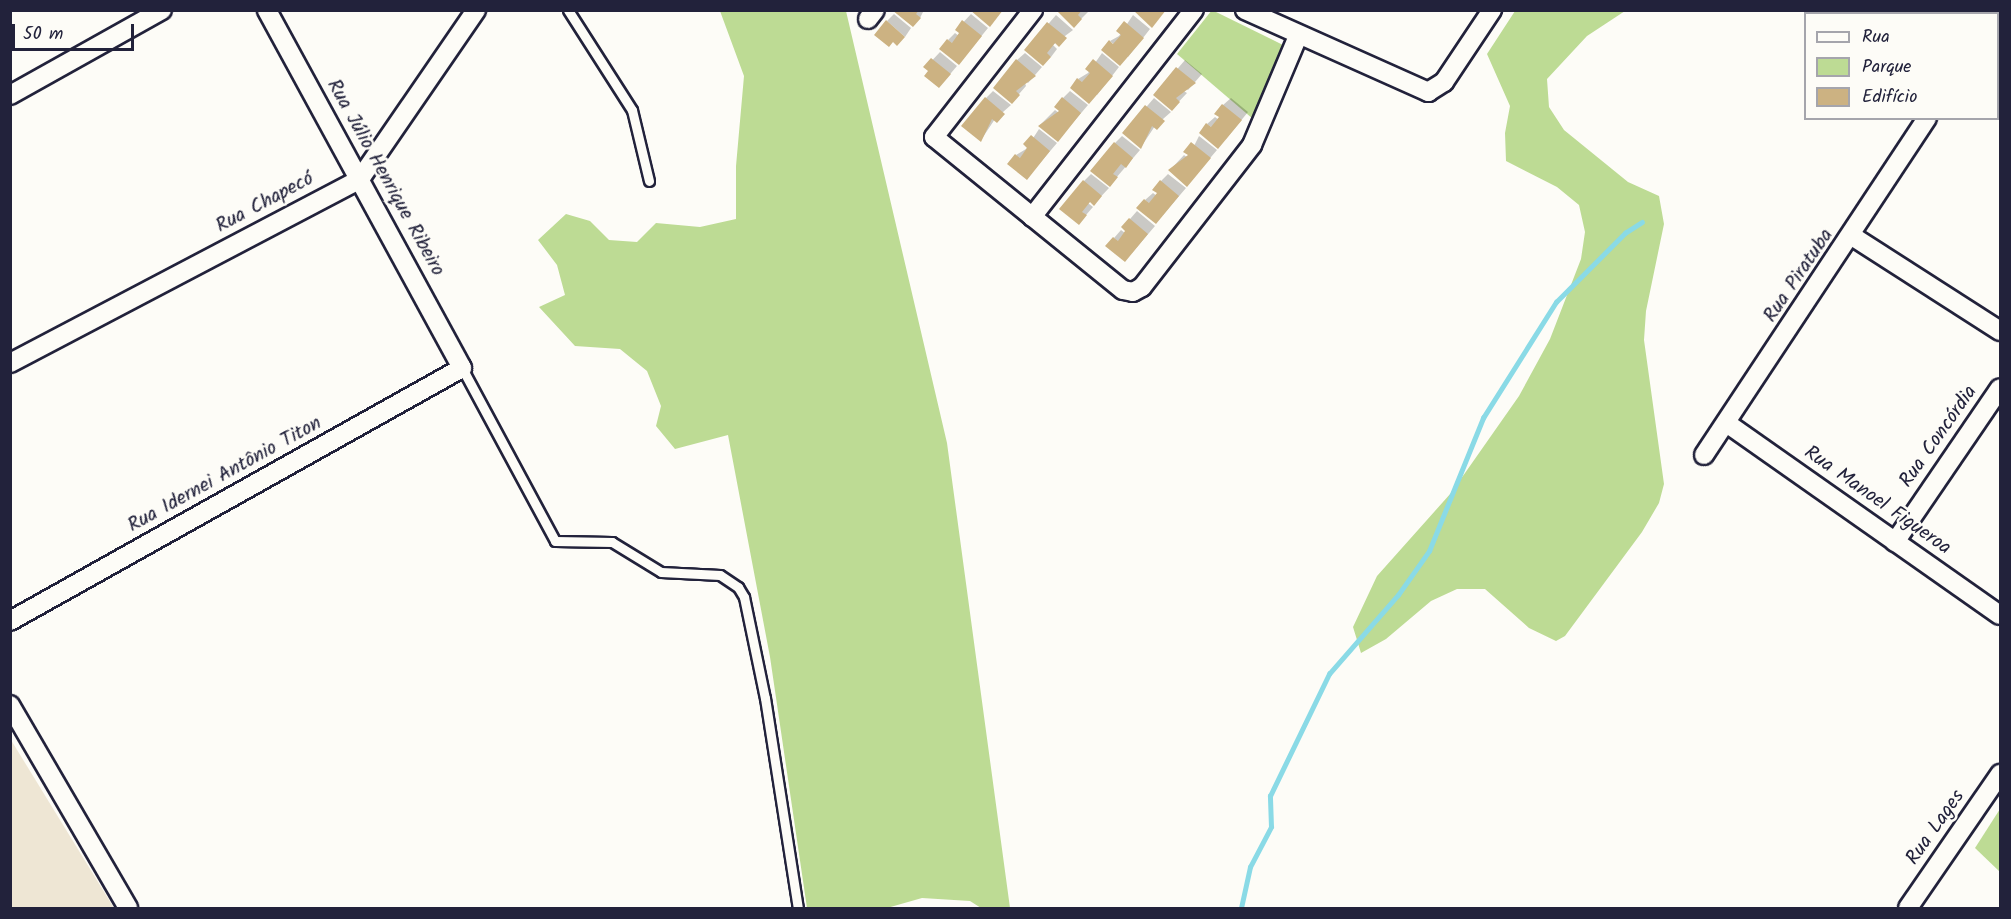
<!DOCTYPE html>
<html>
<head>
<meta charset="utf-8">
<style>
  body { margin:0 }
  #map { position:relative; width:2011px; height:919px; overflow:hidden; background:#fdfcf7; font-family:Kalam,sans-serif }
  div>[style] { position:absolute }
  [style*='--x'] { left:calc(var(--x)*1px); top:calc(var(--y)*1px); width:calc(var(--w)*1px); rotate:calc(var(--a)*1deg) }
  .built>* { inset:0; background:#eee6d4 }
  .green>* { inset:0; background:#bddb94 }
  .shadow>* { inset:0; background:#0003 }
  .stream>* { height:4.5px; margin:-2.25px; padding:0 2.25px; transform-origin:2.25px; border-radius:2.25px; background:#8adae6 }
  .building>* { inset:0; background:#ccb282 }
  .roads { filter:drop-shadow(2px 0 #22223b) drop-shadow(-2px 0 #22223b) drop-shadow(0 2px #22223b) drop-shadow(0 -2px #22223b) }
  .service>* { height:9px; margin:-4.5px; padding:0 4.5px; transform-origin:4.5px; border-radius:4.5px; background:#fdfcf7 }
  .minor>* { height:18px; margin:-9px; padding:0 9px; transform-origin:9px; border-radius:9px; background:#fdfcf7 }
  span { translate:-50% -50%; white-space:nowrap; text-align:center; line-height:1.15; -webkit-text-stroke:5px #fdfcf7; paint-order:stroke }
  .street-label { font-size:20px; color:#22223b }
  .frame { position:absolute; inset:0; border:12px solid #22223b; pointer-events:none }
  .legend { position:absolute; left:1804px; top:12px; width:195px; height:108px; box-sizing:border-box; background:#fdfcf7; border:2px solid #a5a5ac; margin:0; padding:8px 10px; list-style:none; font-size:18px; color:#22223b }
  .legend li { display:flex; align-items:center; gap:12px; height:30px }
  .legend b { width:30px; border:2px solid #a5a5ac }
  .scale { position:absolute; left:12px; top:24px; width:122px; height:27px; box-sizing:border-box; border:3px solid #22223b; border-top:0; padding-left:8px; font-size:18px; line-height:21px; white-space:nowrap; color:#22223b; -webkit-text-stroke:4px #fdfcf7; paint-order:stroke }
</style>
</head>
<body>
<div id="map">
  <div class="built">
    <div style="clip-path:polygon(10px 740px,11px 740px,114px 908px,11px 908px)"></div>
  </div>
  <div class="green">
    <div style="clip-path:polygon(1212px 10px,1283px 45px,1253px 119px,1177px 54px)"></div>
    <div style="clip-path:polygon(720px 11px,846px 11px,947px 443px,1010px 908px,981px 908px,970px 901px,922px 898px,887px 908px,807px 908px,770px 657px,728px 435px,675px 449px,656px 426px,661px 406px,647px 371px,620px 349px,575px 346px,539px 307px,565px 295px,557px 265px,538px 240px,566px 214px,590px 221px,609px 240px,637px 242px,656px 223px,700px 227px,736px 219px,736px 166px,744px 76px)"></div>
    <div style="clip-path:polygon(1515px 11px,1625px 11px,1587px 36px,1547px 79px,1549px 107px,1564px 130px,1628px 182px,1659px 196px,1664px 224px,1646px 311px,1644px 340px,1664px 484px,1659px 503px,1642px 532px,1565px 636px,1556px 641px,1529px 628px,1485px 589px,1457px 589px,1431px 601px,1386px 639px,1361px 653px,1353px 627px,1377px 576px,1451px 493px,1519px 396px,1550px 339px,1581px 259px,1585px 232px,1579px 205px,1557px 187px,1506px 161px,1505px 133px,1510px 106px,1487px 54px)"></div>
    <div style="clip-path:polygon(2000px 809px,2000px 872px,1975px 848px)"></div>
  </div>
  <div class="shadow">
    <div style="clip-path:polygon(896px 10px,924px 10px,920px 18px)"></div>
    <div style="clip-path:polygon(1058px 10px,1089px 11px,1074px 26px)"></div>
    <div style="clip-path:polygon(894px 14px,911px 28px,905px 37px,887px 21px)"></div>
    <div style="clip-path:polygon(971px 14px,988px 28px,966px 55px,948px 40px,955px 33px,959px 36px,962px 33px,957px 29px)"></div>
    <div style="clip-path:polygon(1056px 15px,1073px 30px,1053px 45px,1057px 49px,1051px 57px,1026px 50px)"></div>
    <div style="clip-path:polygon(1133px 15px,1150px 29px,1128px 57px,1110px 41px,1119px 36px)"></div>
    <div style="clip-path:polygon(940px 52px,957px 66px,946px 79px,926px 67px)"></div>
    <div style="clip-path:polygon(1025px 53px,1042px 67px,1028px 83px,1024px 80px,1026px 86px,1012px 102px,1017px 60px)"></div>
    <div style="clip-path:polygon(1102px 53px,1119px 67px,1097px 95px,1078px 79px,1088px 73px)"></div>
    <div style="clip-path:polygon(1185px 60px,1202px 74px,1188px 90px,1184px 87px,1182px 90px,1187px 93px,1172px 109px,1155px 95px)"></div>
    <div style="clip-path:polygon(993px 91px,1011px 105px,995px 119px,981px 140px,986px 98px)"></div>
    <div style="clip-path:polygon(1070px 91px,1088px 105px,1065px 132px,1040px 125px,1055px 110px,1059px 113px,1063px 98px)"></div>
    <div style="clip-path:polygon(1154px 98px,1171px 112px,1155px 126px,1141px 147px,1124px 133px)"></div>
    <div style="clip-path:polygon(1231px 98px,1248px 112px,1226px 139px,1207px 124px,1215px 117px,1219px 120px,1223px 105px)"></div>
    <div style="clip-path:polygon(1039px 129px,1057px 143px,1034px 170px,1016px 155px,1026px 149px)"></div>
    <div style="clip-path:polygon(1122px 136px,1140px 150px,1110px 185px,1115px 143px)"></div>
    <div style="clip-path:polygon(1199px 136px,1217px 150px,1194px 177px,1170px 170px,1184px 155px,1188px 158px)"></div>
    <div style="clip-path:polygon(1091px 174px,1109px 188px,1094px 204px,1091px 201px,1088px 203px,1093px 207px,1079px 223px,1084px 181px)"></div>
    <div style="clip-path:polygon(1168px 174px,1186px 188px,1163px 215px,1145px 200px,1153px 193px,1157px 196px,1161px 181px)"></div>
    <div style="clip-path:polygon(1137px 211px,1155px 226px,1132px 253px,1114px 238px,1121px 230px,1125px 233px,1130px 219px)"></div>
  </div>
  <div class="stream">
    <div style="--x:1241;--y:908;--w:42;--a:-77.6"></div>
    <div style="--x:1250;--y:867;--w:45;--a:-62.3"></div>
    <div style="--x:1271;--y:827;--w:31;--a:-92"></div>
    <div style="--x:1270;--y:796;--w:136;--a:-64.2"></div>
    <div style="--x:1329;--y:674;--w:105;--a:-48.9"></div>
    <div style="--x:1398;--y:595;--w:54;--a:-54.8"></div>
    <div style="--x:1429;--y:551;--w:144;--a:-67.9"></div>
    <div style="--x:1483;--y:418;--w:137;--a:-57.8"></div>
    <div style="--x:1556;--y:302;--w:98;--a:-45"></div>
    <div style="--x:1625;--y:233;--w:20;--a:-33"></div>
  </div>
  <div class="building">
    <div style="clip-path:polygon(892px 10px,919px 10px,916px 14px,921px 18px,913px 27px)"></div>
    <div style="clip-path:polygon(970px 10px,1003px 10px,990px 27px)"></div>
    <div style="clip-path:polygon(1056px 10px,1082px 10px,1078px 15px,1082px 19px,1074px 28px)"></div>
    <div style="clip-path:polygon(1133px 10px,1166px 10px,1152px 28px)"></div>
    <div style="clip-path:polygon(886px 20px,905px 37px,897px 46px,893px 42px,889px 47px,874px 35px)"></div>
    <div style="clip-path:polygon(962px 20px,982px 36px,959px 65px,939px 49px,947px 39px,952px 43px,959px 33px,955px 30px)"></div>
    <div style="clip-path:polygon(1124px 21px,1144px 38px,1120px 66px,1101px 50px,1109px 40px,1113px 44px,1121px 35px,1116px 31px)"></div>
    <div style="clip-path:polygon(1047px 22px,1067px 38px,1059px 47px,1055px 43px,1047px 53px,1051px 57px,1043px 66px,1024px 50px)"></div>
    <div style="clip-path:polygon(931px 58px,951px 74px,939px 88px,924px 76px,928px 71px,923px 67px)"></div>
    <div style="clip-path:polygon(1016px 59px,1036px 76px,1016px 91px,1020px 95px,1012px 104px,993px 88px)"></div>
    <div style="clip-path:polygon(1093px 59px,1113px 76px,1089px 104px,1070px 88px,1077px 78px,1082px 82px,1090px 73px,1085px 69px)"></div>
    <div style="clip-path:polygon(1176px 67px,1196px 83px,1176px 98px,1180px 102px,1172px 111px,1153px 95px)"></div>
    <div style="clip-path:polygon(985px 97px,1005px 114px,997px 123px,992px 119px,981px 142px,961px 126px)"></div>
    <div style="clip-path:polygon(1062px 97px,1081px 113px,1058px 142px,1038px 126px,1059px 111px,1054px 107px)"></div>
    <div style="clip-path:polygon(1222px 104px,1242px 120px,1218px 149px,1199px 133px,1206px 123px,1211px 127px,1219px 117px,1214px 114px)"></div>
    <div style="clip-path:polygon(1145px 105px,1165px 121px,1157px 130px,1152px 126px,1141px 149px,1122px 133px)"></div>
    <div style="clip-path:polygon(1031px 135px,1050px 151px,1027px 180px,1007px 164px,1015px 154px,1020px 158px,1027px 148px,1023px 144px)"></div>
    <div style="clip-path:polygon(1114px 142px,1133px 158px,1126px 168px,1121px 164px,1113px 174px,1118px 177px,1110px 187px,1090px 171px)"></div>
    <div style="clip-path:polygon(1191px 142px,1211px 158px,1187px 187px,1168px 170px,1188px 155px,1183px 152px)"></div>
    <div style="clip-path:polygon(1083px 180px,1102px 196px,1094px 206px,1090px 202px,1082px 212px,1087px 215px,1079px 225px,1059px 209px)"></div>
    <div style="clip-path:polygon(1160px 180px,1179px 196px,1156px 224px,1136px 208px,1144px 199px,1149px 203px,1157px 193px,1152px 190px)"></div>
    <div style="clip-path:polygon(1129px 218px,1148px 234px,1125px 262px,1105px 246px,1113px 237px,1118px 241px,1125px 231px,1121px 227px)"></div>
  </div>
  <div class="roads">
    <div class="service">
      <div style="--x:568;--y:10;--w:119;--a:57.4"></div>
      <div style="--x:632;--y:110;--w:73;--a:76.5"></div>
      <div style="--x:462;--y:368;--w:196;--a:61.7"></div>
      <div style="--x:555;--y:541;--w:57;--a:1"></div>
      <div style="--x:612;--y:542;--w:57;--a:31.5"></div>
      <div style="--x:661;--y:572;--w:59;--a:2.9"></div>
      <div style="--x:720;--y:575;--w:22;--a:34"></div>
      <div style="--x:738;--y:587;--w:12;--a:59"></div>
      <div style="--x:744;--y:597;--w:103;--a:78.3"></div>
      <div style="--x:765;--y:698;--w:213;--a:81.1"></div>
    </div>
    <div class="minor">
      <div style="--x:1033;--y:10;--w:161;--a:127.9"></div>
      <div style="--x:934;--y:137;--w:243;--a:39"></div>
      <div style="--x:1123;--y:290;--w:10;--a:11"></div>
      <div style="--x:1133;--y:292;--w:10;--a:-29"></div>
      <div style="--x:1142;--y:287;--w:180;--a:-52.2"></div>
      <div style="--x:1252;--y:145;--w:118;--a:-67.1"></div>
      <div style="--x:1245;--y:10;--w:201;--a:24.1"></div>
      <div style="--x:1428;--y:92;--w:19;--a:-32"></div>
      <div style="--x:1444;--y:82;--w:87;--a:-56.3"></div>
      <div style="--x:1910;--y:10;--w:6;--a:39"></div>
      <div style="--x:1997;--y:14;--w:4;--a:-63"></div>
      <div style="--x:868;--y:19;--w:11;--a:-52"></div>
      <div style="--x:1998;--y:69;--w:3;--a:45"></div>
      <div style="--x:10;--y:95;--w:174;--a:-29.2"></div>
      <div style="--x:1032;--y:217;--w:263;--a:-52"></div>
      <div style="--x:1852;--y:236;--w:176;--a:32.7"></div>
      <div style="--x:10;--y:363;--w:395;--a:-27.7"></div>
      <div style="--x:360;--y:179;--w:205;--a:-55.5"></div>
      <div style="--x:1728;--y:424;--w:332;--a:35.1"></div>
      <div style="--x:1704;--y:455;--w:404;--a:-56.5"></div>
      <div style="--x:1895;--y:542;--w:186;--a:-55.7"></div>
      <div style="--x:10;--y:621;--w:518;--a:-29.24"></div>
      <div style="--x:462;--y:368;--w:408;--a:-118.6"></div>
      <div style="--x:10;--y:705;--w:235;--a:59.8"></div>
      <div style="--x:1908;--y:908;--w:163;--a:-55.5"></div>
    </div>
  </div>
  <div class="street-label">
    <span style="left:385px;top:178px;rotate:61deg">Rua Júlio Henrique Ribeiro</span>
    <span style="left:265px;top:203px;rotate:-28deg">Rua Chapecó</span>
    <span style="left:1799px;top:276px;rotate:-56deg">Rua Piratuba</span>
    <span style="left:1939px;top:437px;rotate:-55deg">Rua Concórdia</span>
    <span style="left:225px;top:475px;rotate:-29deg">Rua Idernei Antônio Titon</span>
    <span style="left:1877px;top:501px;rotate:35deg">Rua Manoel Figueroa</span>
    <span style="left:1936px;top:828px;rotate:-55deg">Rua Lages</span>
  </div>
  <div class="frame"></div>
  <ul class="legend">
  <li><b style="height:8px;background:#fdfcf7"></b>Rua</li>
  <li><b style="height:16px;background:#bddb94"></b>Parque</li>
  <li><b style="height:16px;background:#ccb282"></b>Edifício</li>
  </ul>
  <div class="scale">50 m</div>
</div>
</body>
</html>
